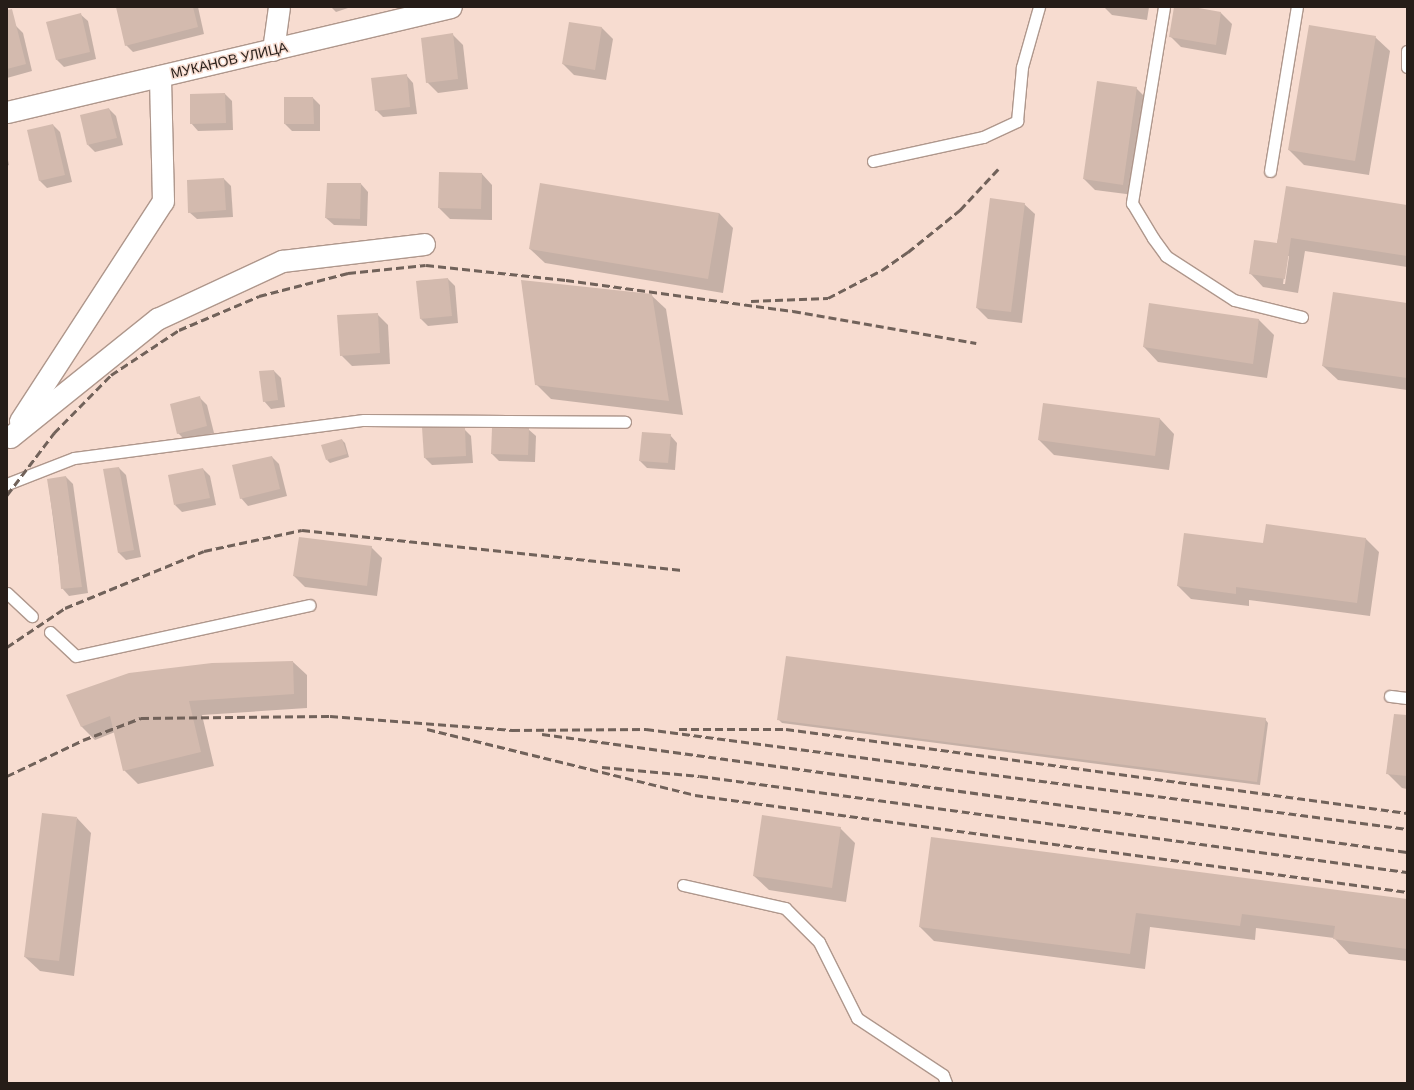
<!DOCTYPE html>
<html>
<head>
<meta charset="utf-8">
<style>
  body { margin:0 }
  #map { position:relative; width:1414px; height:1090px; overflow:hidden; background:#f7dcd0; font-family:"DM Sans",sans-serif }
  div>[style] { position:absolute }
  [style*='--x'] { left:calc(var(--x)*1px); top:calc(var(--y)*1px); width:calc(var(--w)*1px); rotate:calc(var(--a)*1deg) }
  .shadow>* { inset:0; background:#0003 }
  .building>* { inset:0; background:#d3baae }
  .roads { filter:drop-shadow(1px 0 #af978c) drop-shadow(-1px 0 #af978c) drop-shadow(0 1px #af978c) drop-shadow(0 -1px #af978c) }
  .service>* { height:11px; margin:-5.5px; padding:0 5.5px; transform-origin:5.5px; border-radius:5.5px; background:#fff }
  .minor>* { height:21px; margin:-10.5px; padding:0 10.5px; transform-origin:10.5px; border-radius:10.5px; background:#fff }
  .rail>* { height:3px; margin-top:-1.5px; transform-origin:0; background:repeating-linear-gradient(90deg,#71625a 0 8px,transparent 0 12px) }
  span { translate:-50% -50%; white-space:nowrap; text-align:center; line-height:1.15; -webkit-text-stroke:3px #f7dcd0; paint-order:stroke }
  .street-label { font-size:14px; color:#261d18 }
  .frame { position:absolute; inset:0; border:8px solid #261d18; pointer-events:none }
</style>
</head>
<body>
<div id="map">
  <div class="shadow">
    <div style="clip-path:polygon(124px 7px,198px 7px,204px 34px,133px 52px,126px 45px)"></div>
    <div style="clip-path:polygon(331px 7px,351px 7px,336px 12px)"></div>
    <div style="clip-path:polygon(1104px 7px,1149px 7px,1147px 20px,1112px 15px)"></div>
    <div style="clip-path:polygon(1175px 7px,1187px 7px,1221px 13px,1232px 24px,1226px 55px,1181px 47px,1170px 36px)"></div>
    <div style="clip-path:polygon(80px 14px,88px 21px,96px 59px,64px 67px,57px 60px)"></div>
    <div style="clip-path:polygon(570px 23px,602px 28px,613px 39px,606px 80px,574px 75px,563px 64px)"></div>
    <div style="clip-path:polygon(16px 26px,23px 33px,32px 71px,7px 78px,7px 28px)"></div>
    <div style="clip-path:polygon(452px 34px,463px 45px,468px 89px,438px 93px,427px 82px)"></div>
    <div style="clip-path:polygon(1375px 37px,1390px 51px,1369px 175px,1304px 165px,1289px 150px)"></div>
    <div style="clip-path:polygon(406px 75px,413px 83px,417px 114px,383px 117px,376px 110px)"></div>
    <div style="clip-path:polygon(1136px 88px,1147px 99px,1134px 195px,1095px 190px,1084px 179px)"></div>
    <div style="clip-path:polygon(225px 94px,232px 101px,233px 130px,198px 131px,191px 123px)"></div>
    <div style="clip-path:polygon(313px 98px,320px 105px,320px 131px,292px 131px,285px 124px)"></div>
    <div style="clip-path:polygon(109px 109px,116px 116px,123px 145px,95px 152px,88px 145px)"></div>
    <div style="clip-path:polygon(53px 125px,60px 132px,72px 182px,47px 188px,40px 181px,28px 131px)"></div>
    <div style="clip-path:polygon(7px 155px,9px 165px,7px 166px)"></div>
    <div style="clip-path:polygon(482px 174px,492px 185px,492px 220px,450px 219px,439px 208px)"></div>
    <div style="clip-path:polygon(224px 179px,231px 186px,233px 217px,197px 219px,189px 212px)"></div>
    <div style="clip-path:polygon(361px 184px,368px 192px,367px 226px,334px 225px,326px 218px)"></div>
    <div style="clip-path:polygon(evenodd,1287px 188px,1407px 206px,1407px 267px,1305px 251px,1298px 293px,1263px 287px,1250px 273px,1277px 244px,1287px 188px,1287px 256px,1289px 256px,1285px 284px,1283px 284px,1287px 256px)"></div>
    <div style="clip-path:polygon(1024px 204px,1035px 214px,1022px 323px,988px 319px,977px 308px)"></div>
    <div style="clip-path:polygon(719px 213px,733px 228px,723px 293px,545px 263px,530px 249px)"></div>
    <div style="clip-path:polygon(448px 279px,455px 286px,458px 323px,428px 326px,421px 319px,417px 281px)"></div>
    <div style="clip-path:polygon(651px 295px,666px 309px,683px 415px,551px 399px,536px 384px)"></div>
    <div style="clip-path:polygon(1150px 304px,1259px 320px,1274px 335px,1267px 378px,1158px 362px,1144px 347px)"></div>
    <div style="clip-path:polygon(1407px 304px,1407px 390px,1338px 380px,1323px 366px)"></div>
    <div style="clip-path:polygon(377px 314px,388px 325px,390px 364px,352px 366px,341px 355px)"></div>
    <div style="clip-path:polygon(274px 371px,281px 378px,285px 407px,271px 409px,264px 401px)"></div>
    <div style="clip-path:polygon(200px 398px,207px 405px,214px 433px,185px 440px,178px 433px)"></div>
    <div style="clip-path:polygon(1160px 419px,1174px 434px,1169px 470px,1054px 455px,1039px 440px)"></div>
    <div style="clip-path:polygon(464px 429px,471px 436px,473px 463px,432px 465px,425px 458px)"></div>
    <div style="clip-path:polygon(528px 429px,536px 436px,535px 462px,499px 461px,492px 454px)"></div>
    <div style="clip-path:polygon(670px 435px,677px 443px,675px 470px,647px 468px,640px 461px)"></div>
    <div style="clip-path:polygon(342px 440px,345px 443px,349px 457px,330px 463px,327px 460px)"></div>
    <div style="clip-path:polygon(272px 457px,279px 464px,287px 496px,248px 506px,241px 498px)"></div>
    <div style="clip-path:polygon(119px 468px,126px 475px,141px 557px,126px 560px,119px 553px)"></div>
    <div style="clip-path:polygon(203px 469px,210px 476px,216px 505px,182px 512px,175px 505px)"></div>
    <div style="clip-path:polygon(66px 477px,73px 484px,88px 593px,69px 596px,62px 588px,48px 480px)"></div>
    <div style="clip-path:polygon(1365px 538px,1379px 552px,1370px 616px,1249px 600px,1249px 606px,1191px 599px,1178px 586px,1264px 544px)"></div>
    <div style="clip-path:polygon(371px 547px,382px 558px,377px 596px,305px 587px,294px 576px)"></div>
    <div style="clip-path:polygon(293px 662px,307px 675px,307px 708px,202px 715px,214px 766px,138px 784px,124px 770px,115px 732px,95px 740px,82px 727px,68px 695px)"></div>
    <div style="clip-path:polygon(1407px 716px,1407px 789px,1402px 788px,1387px 773px)"></div>
    <div style="clip-path:polygon(778px 719px,1265px 719px,1268px 723px,1260px 785px,782px 723px)"></div>
    <div style="clip-path:polygon(77px 818px,91px 833px,74px 976px,40px 971px,25px 957px)"></div>
    <div style="clip-path:polygon(840px 828px,855px 843px,846px 902px,769px 890px,754px 876px)"></div>
    <div style="clip-path:polygon(932px 838px,1407px 900px,1407px 961px,1349px 954px,1334px 938px,1256px 928px,1255px 940px,1150px 927px,1145px 969px,934px 941px,920px 927px)"></div>
  </div>
  <div class="building">
    <div style="clip-path:polygon(116px 7px,193px 7px,198px 27px,125px 46px)"></div>
    <div style="clip-path:polygon(1174px 7px,1193px 7px,1221px 12px,1216px 45px,1169px 37px)"></div>
    <div style="clip-path:polygon(12px 9px,26px 64px,7px 69px,7px 10px)"></div>
    <div style="clip-path:polygon(81px 13px,90px 52px,56px 60px,46px 22px)"></div>
    <div style="clip-path:polygon(569px 22px,602px 27px,595px 70px,562px 64px)"></div>
    <div style="clip-path:polygon(1309px 25px,1376px 36px,1355px 161px,1288px 150px)"></div>
    <div style="clip-path:polygon(453px 33px,458px 79px,426px 83px,421px 38px)"></div>
    <div style="clip-path:polygon(407px 74px,410px 107px,375px 111px,371px 78px)"></div>
    <div style="clip-path:polygon(1097px 81px,1137px 87px,1123px 185px,1083px 179px)"></div>
    <div style="clip-path:polygon(225px 93px,226px 123px,190px 124px,190px 94px)"></div>
    <div style="clip-path:polygon(284px 97px,313px 97px,314px 124px,284px 124px)"></div>
    <div style="clip-path:polygon(109px 108px,117px 138px,87px 145px,80px 115px)"></div>
    <div style="clip-path:polygon(53px 124px,65px 175px,39px 181px,27px 130px)"></div>
    <div style="clip-path:polygon(439px 172px,482px 173px,481px 209px,438px 208px)"></div>
    <div style="clip-path:polygon(224px 178px,226px 210px,188px 213px,187px 180px)"></div>
    <div style="clip-path:polygon(327px 183px,361px 183px,360px 219px,325px 218px)"></div>
    <div style="clip-path:polygon(540px 183px,719px 213px,708px 279px,529px 249px)"></div>
    <div style="clip-path:polygon(1286px 186px,1407px 205px,1407px 256px,1291px 238px,1285px 279px,1249px 274px,1254px 240px,1277px 243px)"></div>
    <div style="clip-path:polygon(990px 198px,1025px 203px,1011px 312px,976px 308px)"></div>
    <div style="clip-path:polygon(448px 278px,452px 316px,420px 319px,416px 281px)"></div>
    <div style="clip-path:polygon(521px 280px,652px 294px,669px 401px,535px 385px)"></div>
    <div style="clip-path:polygon(1333px 292px,1407px 303px,1407px 378px,1322px 366px)"></div>
    <div style="clip-path:polygon(1149px 303px,1259px 319px,1253px 364px,1143px 347px)"></div>
    <div style="clip-path:polygon(378px 313px,380px 353px,340px 356px,337px 315px)"></div>
    <div style="clip-path:polygon(274px 370px,278px 400px,263px 402px,259px 371px)"></div>
    <div style="clip-path:polygon(200px 396px,207px 426px,177px 434px,170px 404px)"></div>
    <div style="clip-path:polygon(1043px 403px,1160px 418px,1155px 456px,1038px 440px)"></div>
    <div style="clip-path:polygon(422px 427px,465px 428px,466px 456px,424px 458px)"></div>
    <div style="clip-path:polygon(492px 428px,529px 428px,528px 455px,491px 454px)"></div>
    <div style="clip-path:polygon(642px 432px,671px 434px,668px 463px,639px 461px)"></div>
    <div style="clip-path:polygon(342px 439px,347px 454px,326px 460px,321px 445px)"></div>
    <div style="clip-path:polygon(272px 456px,280px 489px,240px 499px,232px 465px)"></div>
    <div style="clip-path:polygon(119px 467px,134px 550px,118px 553px,103px 469px)"></div>
    <div style="clip-path:polygon(203px 468px,210px 498px,174px 505px,168px 475px)"></div>
    <div style="clip-path:polygon(66px 476px,82px 587px,61px 589px,56px 535px,47px 479px)"></div>
    <div style="clip-path:polygon(1266px 524px,1366px 538px,1357px 603px,1236px 587px,1236px 594px,1177px 586px,1184px 533px,1263px 543px)"></div>
    <div style="clip-path:polygon(299px 537px,372px 546px,367px 586px,293px 576px)"></div>
    <div style="clip-path:polygon(786px 656px,1266px 718px,1257px 782px,777px 720px)"></div>
    <div style="clip-path:polygon(293px 661px,294px 694px,189px 701px,201px 752px,123px 771px,110px 716px,81px 727px,66px 695px,129px 673px,212px 663px)"></div>
    <div style="clip-path:polygon(1394px 714px,1407px 715px,1407px 776px,1386px 774px)"></div>
    <div style="clip-path:polygon(42px 813px,77px 817px,59px 961px,24px 957px)"></div>
    <div style="clip-path:polygon(762px 815px,841px 827px,832px 888px,753px 876px)"></div>
    <div style="clip-path:polygon(931px 837px,1407px 899px,1407px 949px,1333px 939px,1335px 926px,1242px 914px,1240px 926px,1136px 913px,1130px 954px,919px 927px)"></div>
  </div>
  <div class="roads">
    <div class="service">
      <div style="--x:1164;--y:7;--w:199;--a:99.3"></div>
      <div style="--x:1132;--y:203;--w:41;--a:59"></div>
      <div style="--x:1153;--y:238;--w:22;--a:54"></div>
      <div style="--x:1166;--y:256;--w:81;--a:32.9"></div>
      <div style="--x:1234;--y:300;--w:70;--a:14"></div>
      <div style="--x:1407;--y:51;--w:16;--a:90"></div>
      <div style="--x:873;--y:161;--w:113;--a:-12.3"></div>
      <div style="--x:983;--y:137;--w:38;--a:-25"></div>
      <div style="--x:1017;--y:121;--w:54;--a:-84.7"></div>
      <div style="--x:1022;--y:67;--w:62;--a:-74.2"></div>
      <div style="--x:1270;--y:171;--w:166;--a:-80.7"></div>
      <div style="--x:7;--y:484;--w:72;--a:-21.2"></div>
      <div style="--x:74;--y:458;--w:292;--a:-7.5"></div>
      <div style="--x:364;--y:420;--w:261;--a:0.4"></div>
      <div style="--x:7;--y:593;--w:34;--a:43"></div>
      <div style="--x:50;--y:632;--w:35;--a:43"></div>
      <div style="--x:76;--y:656;--w:239;--a:-12.3"></div>
      <div style="--x:1390;--y:696;--w:17;--a:7"></div>
      <div style="--x:683;--y:885;--w:105;--a:12.7"></div>
      <div style="--x:785;--y:908;--w:48;--a:45"></div>
      <div style="--x:819;--y:942;--w:85;--a:63.4"></div>
      <div style="--x:857;--y:1018;--w:103;--a:33.5"></div>
      <div style="--x:943;--y:1075;--w:9;--a:69"></div>
    </div>
    <div class="minor">
      <div style="--x:273;--y:50;--w:43;--a:-82.1"></div>
      <div style="--x:7;--y:112;--w:456;--a:-13.3"></div>
      <div style="--x:20;--y:421;--w:262;--a:-57"></div>
      <div style="--x:163;--y:201;--w:125;--a:-91.4"></div>
      <div style="--x:10;--y:437;--w:189;--a:-38.8"></div>
      <div style="--x:157;--y:319;--w:138;--a:-24.9"></div>
      <div style="--x:282;--y:261;--w:143;--a:-6.8"></div>
    </div>
  </div>
  <div class="rail">
    <div style="--x:751;--y:301;--w:77;--a:-2.2"></div>
    <div style="--x:828;--y:298;--w:61;--a:-27.4"></div>
    <div style="--x:882;--y:270;--w:32;--a:-35"></div>
    <div style="--x:908;--y:252;--w:67;--a:-38.9"></div>
    <div style="--x:960;--y:210;--w:60;--a:-47"></div>
    <div style="--x:7;--y:495;--w:78;--a:-52.8"></div>
    <div style="--x:54;--y:433;--w:81;--a:-45.5"></div>
    <div style="--x:111;--y:375;--w:82;--a:-33.5"></div>
    <div style="--x:179;--y:330;--w:87;--a:-23"></div>
    <div style="--x:259;--y:296;--w:92;--a:-14.5"></div>
    <div style="--x:348;--y:273;--w:78;--a:-5.9"></div>
    <div style="--x:426;--y:265;--w:141;--a:6.1"></div>
    <div style="--x:566;--y:280;--w:229;--a:7.8"></div>
    <div style="--x:793;--y:311;--w:186;--a:9.9"></div>
    <div style="--x:7;--y:647;--w:70;--a:-33.9"></div>
    <div style="--x:65;--y:608;--w:150;--a:-22.3"></div>
    <div style="--x:204;--y:551;--w:100;--a:-12.1"></div>
    <div style="--x:302;--y:530;--w:382;--a:6"></div>
    <div style="--x:427;--y:729;--w:276;--a:13.8"></div>
    <div style="--x:695;--y:795;--w:719;--a:7.76"></div>
    <div style="--x:679;--y:729;--w:107;--a:0"></div>
    <div style="--x:786;--y:729;--w:627;--a:7.7"></div>
    <div style="--x:542;--y:734;--w:873;--a:7.77"></div>
    <div style="--x:602;--y:767;--w:98;--a:5.2"></div>
    <div style="--x:700;--y:776;--w:713;--a:7.73"></div>
    <div style="--x:7;--y:776;--w:84;--a:-25.3"></div>
    <div style="--x:83;--y:740;--w:62;--a:-20.8"></div>
    <div style="--x:141;--y:718;--w:189;--a:-0.6"></div>
    <div style="--x:330;--y:716;--w:183;--a:4.4"></div>
    <div style="--x:512;--y:730;--w:134;--a:-0.4"></div>
    <div style="--x:646;--y:729;--w:768;--a:7.49"></div>
  </div>
  <div class="street-label">
    <span style="left:229px;top:60px;rotate:-13deg">МУКАНОВ УЛИЦА</span>
  </div>
  <div class="frame"></div>
</div>
</body>
</html>
